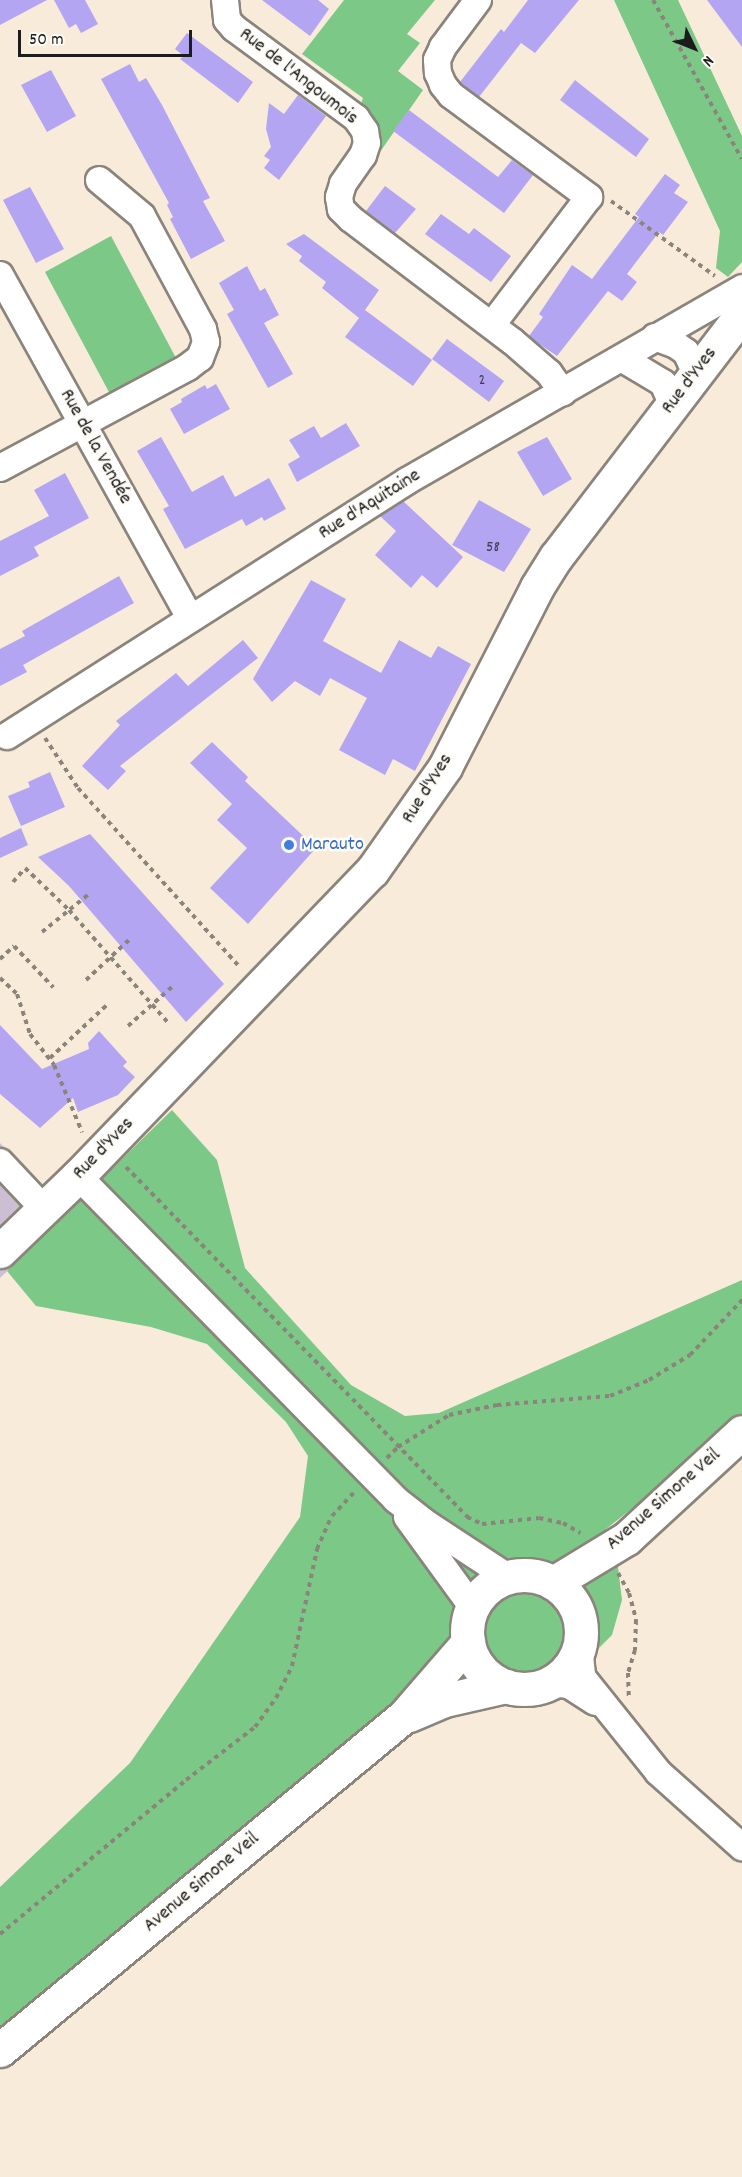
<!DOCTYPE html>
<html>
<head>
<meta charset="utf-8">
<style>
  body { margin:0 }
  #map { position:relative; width:742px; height:2177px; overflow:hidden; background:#f9ebda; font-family:Dekko,sans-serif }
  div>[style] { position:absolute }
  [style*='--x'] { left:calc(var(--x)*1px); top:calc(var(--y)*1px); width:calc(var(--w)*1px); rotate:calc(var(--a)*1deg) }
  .industrial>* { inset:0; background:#ccbfd4 }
  .green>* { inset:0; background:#7bc887 }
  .building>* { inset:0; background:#b3a5f1 }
  .path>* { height:4px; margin-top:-2px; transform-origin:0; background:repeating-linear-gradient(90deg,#8a847b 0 4.5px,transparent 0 9px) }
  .roads { filter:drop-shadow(2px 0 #8a847b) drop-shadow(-2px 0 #8a847b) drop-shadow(0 2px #8a847b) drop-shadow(0 -2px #8a847b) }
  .street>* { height:26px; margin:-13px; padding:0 13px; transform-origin:13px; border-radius:13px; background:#fff }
  .secondary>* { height:33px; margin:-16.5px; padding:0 16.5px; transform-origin:16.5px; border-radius:16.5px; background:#fff }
  .secondary>.ring { margin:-16.5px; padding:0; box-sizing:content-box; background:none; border:33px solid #fff; border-radius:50% }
  .dots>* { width:16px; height:16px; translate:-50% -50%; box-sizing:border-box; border:3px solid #fdfcf7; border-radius:50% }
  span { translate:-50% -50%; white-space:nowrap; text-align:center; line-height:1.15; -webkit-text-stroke:5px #fdfcf7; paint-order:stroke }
  .number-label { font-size:16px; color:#423e51 }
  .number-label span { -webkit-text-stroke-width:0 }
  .street-label { font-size:20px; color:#1c1c1c }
  .shop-label { font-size:20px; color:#366cbe }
  .left { translate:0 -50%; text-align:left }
  .north { position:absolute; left:664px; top:18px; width:60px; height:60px; -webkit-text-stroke:4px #fdfcf7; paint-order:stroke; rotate:133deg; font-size:16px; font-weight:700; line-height:24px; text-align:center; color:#1c1c1c }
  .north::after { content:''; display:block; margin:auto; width:21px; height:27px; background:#1c1c1c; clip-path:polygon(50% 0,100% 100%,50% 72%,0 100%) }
  .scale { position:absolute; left:18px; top:30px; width:174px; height:27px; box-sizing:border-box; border:3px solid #1c1c1c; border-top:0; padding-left:8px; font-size:18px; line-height:21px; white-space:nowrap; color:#1c1c1c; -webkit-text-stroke:4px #fdfcf7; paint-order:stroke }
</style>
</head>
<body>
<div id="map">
  <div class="industrial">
    <div style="clip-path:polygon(0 1143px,67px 1214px,0 1278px)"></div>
  </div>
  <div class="green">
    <div style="clip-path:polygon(344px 0,435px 0,407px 34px,420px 43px,398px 71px,423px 90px,380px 152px,378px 127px,373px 116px,361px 104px,363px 98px,302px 54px)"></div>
    <div style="clip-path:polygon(614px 0,678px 0,742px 136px,742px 262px,728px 277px,716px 268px,720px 231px)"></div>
    <div style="clip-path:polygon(111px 236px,176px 358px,110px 394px,45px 272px)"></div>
    <div style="clip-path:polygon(172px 1110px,217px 1160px,245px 1268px,351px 1385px,405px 1416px,439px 1413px,742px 1280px,742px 1422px,606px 1529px,617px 1559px,622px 1600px,612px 1635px,587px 1660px,521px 1689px,386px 1712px,0 2068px,0 1887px,130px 1763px,300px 1517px,308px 1456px,286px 1422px,207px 1344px,151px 1327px,36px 1306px,7px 1271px)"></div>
  </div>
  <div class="building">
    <div style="clip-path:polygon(0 0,47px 0,0 25px)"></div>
    <div style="clip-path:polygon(54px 0,85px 0,98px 24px,81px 33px,76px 24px,69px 28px)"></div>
    <div style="clip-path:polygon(262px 0,318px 0,329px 9px,310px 36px)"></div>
    <div style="clip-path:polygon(528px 0,579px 0,535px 53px,521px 43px,479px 97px,460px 82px,501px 29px,504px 32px)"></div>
    <div style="clip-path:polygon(707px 0,742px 0,742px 47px)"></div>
    <div style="clip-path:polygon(187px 33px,253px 82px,238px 103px,180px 59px,184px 56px,175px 49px)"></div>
    <div style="clip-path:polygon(130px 64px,139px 82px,146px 78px,162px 105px,210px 198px,203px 201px,225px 241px,191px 259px,170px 219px,173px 217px,167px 205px,169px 203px,101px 79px)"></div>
    <div style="clip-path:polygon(51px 70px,76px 116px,47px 132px,21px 85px)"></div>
    <div style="clip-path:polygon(575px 80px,649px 139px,636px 157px,560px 100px)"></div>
    <div style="clip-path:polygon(298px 95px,326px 116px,279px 180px,264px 168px,270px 160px,264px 156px,271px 147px,266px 129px,269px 103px,284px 114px)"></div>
    <div style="clip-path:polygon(409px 110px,498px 177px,512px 160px,533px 175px,504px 213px,393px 131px)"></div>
    <div style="clip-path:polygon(665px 174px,680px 185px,674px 193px,688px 202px,663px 235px,659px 232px,627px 274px,637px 282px,622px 301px,608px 291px,557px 356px,535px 341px,529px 336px,543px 317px,539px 314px,572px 265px,592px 279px,639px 217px,635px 214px)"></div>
    <div style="clip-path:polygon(385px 186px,416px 209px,395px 233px,366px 211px)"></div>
    <div style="clip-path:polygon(30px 187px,64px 249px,36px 263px,3px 200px)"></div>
    <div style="clip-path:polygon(441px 214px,469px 234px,474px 228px,511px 256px,491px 282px,425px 234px)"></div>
    <div style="clip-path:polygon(304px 234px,379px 290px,365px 310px,432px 360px,413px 386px,345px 337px,359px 318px,322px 288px,326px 282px,299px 261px,302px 256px,286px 244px)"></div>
    <div style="clip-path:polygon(247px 266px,260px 291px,265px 288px,279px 315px,264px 323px,293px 374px,268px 388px,227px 314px,234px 310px,219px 283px)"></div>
    <div style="clip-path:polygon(447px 339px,504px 381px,489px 402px,432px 359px)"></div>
    <div style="clip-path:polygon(216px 384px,230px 409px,184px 434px,170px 409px,182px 402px,181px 399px,205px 385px,207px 389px)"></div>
    <div style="clip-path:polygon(346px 423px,360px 446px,297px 482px,288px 464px,300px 457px,289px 440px,314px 426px,321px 438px)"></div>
    <div style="clip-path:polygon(161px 437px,192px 492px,223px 475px,235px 497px,269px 478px,286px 509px,264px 521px,262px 517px,246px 526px,242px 519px,185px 549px,163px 509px,169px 506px,137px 451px)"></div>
    <div style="clip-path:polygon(547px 437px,572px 479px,543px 496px,517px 452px)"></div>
    <div style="clip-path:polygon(65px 473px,89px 518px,34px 547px,39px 556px,0 576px,0 541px,49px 516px,34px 490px)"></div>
    <div style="clip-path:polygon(479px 500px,531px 529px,504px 572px,452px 545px)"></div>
    <div style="clip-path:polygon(403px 501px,463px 557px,437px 588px,422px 575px,411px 588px,375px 555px,396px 531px,380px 516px)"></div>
    <div style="clip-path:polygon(119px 576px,134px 603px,23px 665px,27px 672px,0 686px,0 649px,25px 636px,22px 631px)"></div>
    <div style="clip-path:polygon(311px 580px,346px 599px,323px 641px,381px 673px,399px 640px,431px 658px,438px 646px,471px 664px,415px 771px,393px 759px,385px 775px,339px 750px,367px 698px,330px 678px,320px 696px,295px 681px,272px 702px,253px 679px)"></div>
    <div style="clip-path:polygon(243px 640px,258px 658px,120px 766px,126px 771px,108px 790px,82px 766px,120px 725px,116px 721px,176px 673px,188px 686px)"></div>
    <div style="clip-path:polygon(212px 742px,248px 777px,245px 781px,316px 848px,248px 924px,210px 888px,247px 848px,217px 820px,232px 804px,190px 763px)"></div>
    <div style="clip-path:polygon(50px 772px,65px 807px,21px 826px,8px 796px,30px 787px,28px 782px)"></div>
    <div style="clip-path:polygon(21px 828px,28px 845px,0 858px,0 838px)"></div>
    <div style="clip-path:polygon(90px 834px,224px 984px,186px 1022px,69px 886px,38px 857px)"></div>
    <div style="clip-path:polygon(0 1025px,42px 1069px,89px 1049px,88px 1043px,99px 1031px,127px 1062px,123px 1066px,135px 1077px,118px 1095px,78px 1112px,73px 1098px,40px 1128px,0 1094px)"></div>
  </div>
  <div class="path">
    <div style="--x:653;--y:0;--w:182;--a:60.8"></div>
    <div style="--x:611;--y:201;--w:128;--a:35.8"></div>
    <div style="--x:45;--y:738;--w:60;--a:56.6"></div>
    <div style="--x:78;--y:788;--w:241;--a:47.9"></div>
    <div style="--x:13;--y:882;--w:18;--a:-49"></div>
    <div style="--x:25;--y:868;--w:61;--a:43.7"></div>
    <div style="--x:69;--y:910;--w:152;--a:48.7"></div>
    <div style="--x:42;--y:932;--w:60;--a:-39"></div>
    <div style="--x:0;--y:959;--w:19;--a:-43"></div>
    <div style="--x:14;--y:946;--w:57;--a:46.4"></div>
    <div style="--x:0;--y:978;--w:23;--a:43"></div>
    <div style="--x:17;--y:994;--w:42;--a:72"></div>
    <div style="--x:30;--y:1034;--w:39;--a:52"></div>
    <div style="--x:54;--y:1065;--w:73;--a:67.3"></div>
    <div style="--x:86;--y:980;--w:59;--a:-42.9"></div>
    <div style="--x:128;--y:1026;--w:59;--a:-41.6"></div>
    <div style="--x:50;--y:1058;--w:79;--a:-43"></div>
    <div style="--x:126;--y:1167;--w:489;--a:45.7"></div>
    <div style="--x:467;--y:1517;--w:17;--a:25"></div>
    <div style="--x:482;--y:1524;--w:57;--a:-6"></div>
    <div style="--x:539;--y:1518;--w:25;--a:12"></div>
    <div style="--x:563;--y:1523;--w:20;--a:30"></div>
    <div style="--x:387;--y:1458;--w:16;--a:-45"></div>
    <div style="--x:398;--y:1447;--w:60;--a:-32.1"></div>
    <div style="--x:449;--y:1415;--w:49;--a:-11.8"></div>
    <div style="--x:497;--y:1405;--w:113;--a:-4.6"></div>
    <div style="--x:610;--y:1396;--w:42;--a:-22.3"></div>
    <div style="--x:649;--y:1380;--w:48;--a:-31.4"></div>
    <div style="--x:690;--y:1355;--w:76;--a:-46.6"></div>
    <div style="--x:618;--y:1573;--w:23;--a:61"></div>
    <div style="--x:629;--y:1593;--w:28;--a:75"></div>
    <div style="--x:636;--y:1620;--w:30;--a:92"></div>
    <div style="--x:635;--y:1650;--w:24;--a:107"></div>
    <div style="--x:628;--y:1673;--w:23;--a:88"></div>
    <div style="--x:0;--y:1934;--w:241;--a:-39.6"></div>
    <div style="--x:186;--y:1780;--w:87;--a:-37.5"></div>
    <div style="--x:255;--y:1727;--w:36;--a:-54"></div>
    <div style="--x:276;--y:1698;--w:36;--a:-63"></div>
    <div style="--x:292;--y:1666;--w:120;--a:-77.9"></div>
    <div style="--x:317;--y:1549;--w:36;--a:-66"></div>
    <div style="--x:332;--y:1516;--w:34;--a:-47"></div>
  </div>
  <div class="roads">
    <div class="street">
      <div style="--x:225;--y:0;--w:20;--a:84"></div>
      <div style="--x:227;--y:20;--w:11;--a:49"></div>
      <div style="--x:234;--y:28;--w:152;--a:36.4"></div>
      <div style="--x:356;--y:118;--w:16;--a:55"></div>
      <div style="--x:365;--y:131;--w:12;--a:81"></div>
      <div style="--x:367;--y:143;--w:13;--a:108"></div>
      <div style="--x:363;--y:155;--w:35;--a:125"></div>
      <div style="--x:343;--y:184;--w:14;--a:107"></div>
      <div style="--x:339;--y:197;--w:12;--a:81"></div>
      <div style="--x:341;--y:209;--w:14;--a:45"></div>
      <div style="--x:351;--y:219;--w:202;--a:37.2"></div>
      <div style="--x:512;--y:341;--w:49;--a:40.9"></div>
      <div style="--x:549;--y:373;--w:24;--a:55"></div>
      <div style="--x:478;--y:0;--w:59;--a:126.7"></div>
      <div style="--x:443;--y:47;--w:14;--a:115"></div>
      <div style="--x:437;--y:60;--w:13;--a:86"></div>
      <div style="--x:438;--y:73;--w:13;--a:67"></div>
      <div style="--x:443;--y:85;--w:13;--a:51"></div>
      <div style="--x:451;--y:95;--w:172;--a:36.5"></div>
      <div style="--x:589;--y:197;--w:161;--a:127.2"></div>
      <div style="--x:0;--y:275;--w:393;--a:61"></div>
      <div style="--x:655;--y:337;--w:22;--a:21"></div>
      <div style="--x:676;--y:345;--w:12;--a:35"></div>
      <div style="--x:686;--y:352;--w:23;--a:65"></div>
      <div style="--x:623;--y:359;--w:47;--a:31"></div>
      <div style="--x:663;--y:383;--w:24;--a:66"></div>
      <div style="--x:0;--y:468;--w:213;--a:-28.2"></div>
      <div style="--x:188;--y:367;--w:15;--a:-37"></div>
      <div style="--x:200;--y:358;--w:17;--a:-69"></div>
      <div style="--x:206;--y:342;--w:13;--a:-103"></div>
      <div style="--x:203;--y:329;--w:128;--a:-118.4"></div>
      <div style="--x:142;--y:216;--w:56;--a:-140.1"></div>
      <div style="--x:7;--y:736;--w:474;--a:-32.5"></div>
      <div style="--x:407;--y:481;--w:387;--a:-29.9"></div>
      <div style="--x:0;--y:1162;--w:64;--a:46.9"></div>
      <div style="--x:78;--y:1176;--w:453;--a:45.5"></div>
      <div style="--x:395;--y:1499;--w:37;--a:38"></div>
      <div style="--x:424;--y:1522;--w:100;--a:33.2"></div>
      <div style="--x:407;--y:1517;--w:112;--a:54"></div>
      <div style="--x:579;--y:1646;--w:31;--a:84"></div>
      <div style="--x:582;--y:1677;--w:122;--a:51.3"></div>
      <div style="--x:658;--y:1772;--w:113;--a:41.8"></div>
      <div style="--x:550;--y:1683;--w:19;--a:6"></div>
      <div style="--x:569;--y:1685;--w:31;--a:33"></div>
    </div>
    <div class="secondary">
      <div style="--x:0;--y:1251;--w:108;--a:-43.9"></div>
      <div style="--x:78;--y:1176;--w:424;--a:-46.1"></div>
      <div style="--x:372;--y:871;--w:127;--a:-54.9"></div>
      <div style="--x:445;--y:767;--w:202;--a:-62.9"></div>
      <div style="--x:537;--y:587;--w:36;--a:-58"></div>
      <div style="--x:556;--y:557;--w:306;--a:-52.6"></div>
      <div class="ring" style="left:467px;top:1575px;width:81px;height:81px"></div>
      <div style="--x:553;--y:1583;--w:87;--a:-31.3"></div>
      <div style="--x:627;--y:1538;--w:156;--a:-42.7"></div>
      <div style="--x:409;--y:1715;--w:39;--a:-23"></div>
      <div style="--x:445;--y:1700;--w:63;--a:-12.9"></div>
      <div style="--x:0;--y:2050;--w:524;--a:-39.58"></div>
      <div style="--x:404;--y:1716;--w:98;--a:-49.1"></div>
    </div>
  </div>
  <div class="dots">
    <div style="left:289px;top:845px;background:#3f7fe0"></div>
  </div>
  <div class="number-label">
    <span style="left:482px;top:381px">2</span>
    <span style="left:493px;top:548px">58</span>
  </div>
  <div class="street-label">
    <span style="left:298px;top:77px;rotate:38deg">Rue de l'Angoumois</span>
    <span style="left:690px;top:381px;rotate:-53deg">Rue d'Yves</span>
    <span style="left:95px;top:447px;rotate:61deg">Rue de la Vendée</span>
    <span style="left:370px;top:505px;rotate:-32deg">Rue d'Aquitaine</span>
    <span style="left:428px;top:789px;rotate:-58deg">Rue d'Yves</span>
    <span style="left:104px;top:1149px;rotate:-46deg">Rue d'Yves</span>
    <span style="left:664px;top:1500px;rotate:-41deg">Avenue Simone Veil</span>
    <span style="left:202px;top:1883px;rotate:-40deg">Avenue Simone Veil</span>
  </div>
  <div class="shop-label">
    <span class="left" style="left:301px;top:845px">Marauto</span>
  </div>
  <div class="north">N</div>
  <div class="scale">50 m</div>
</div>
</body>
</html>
